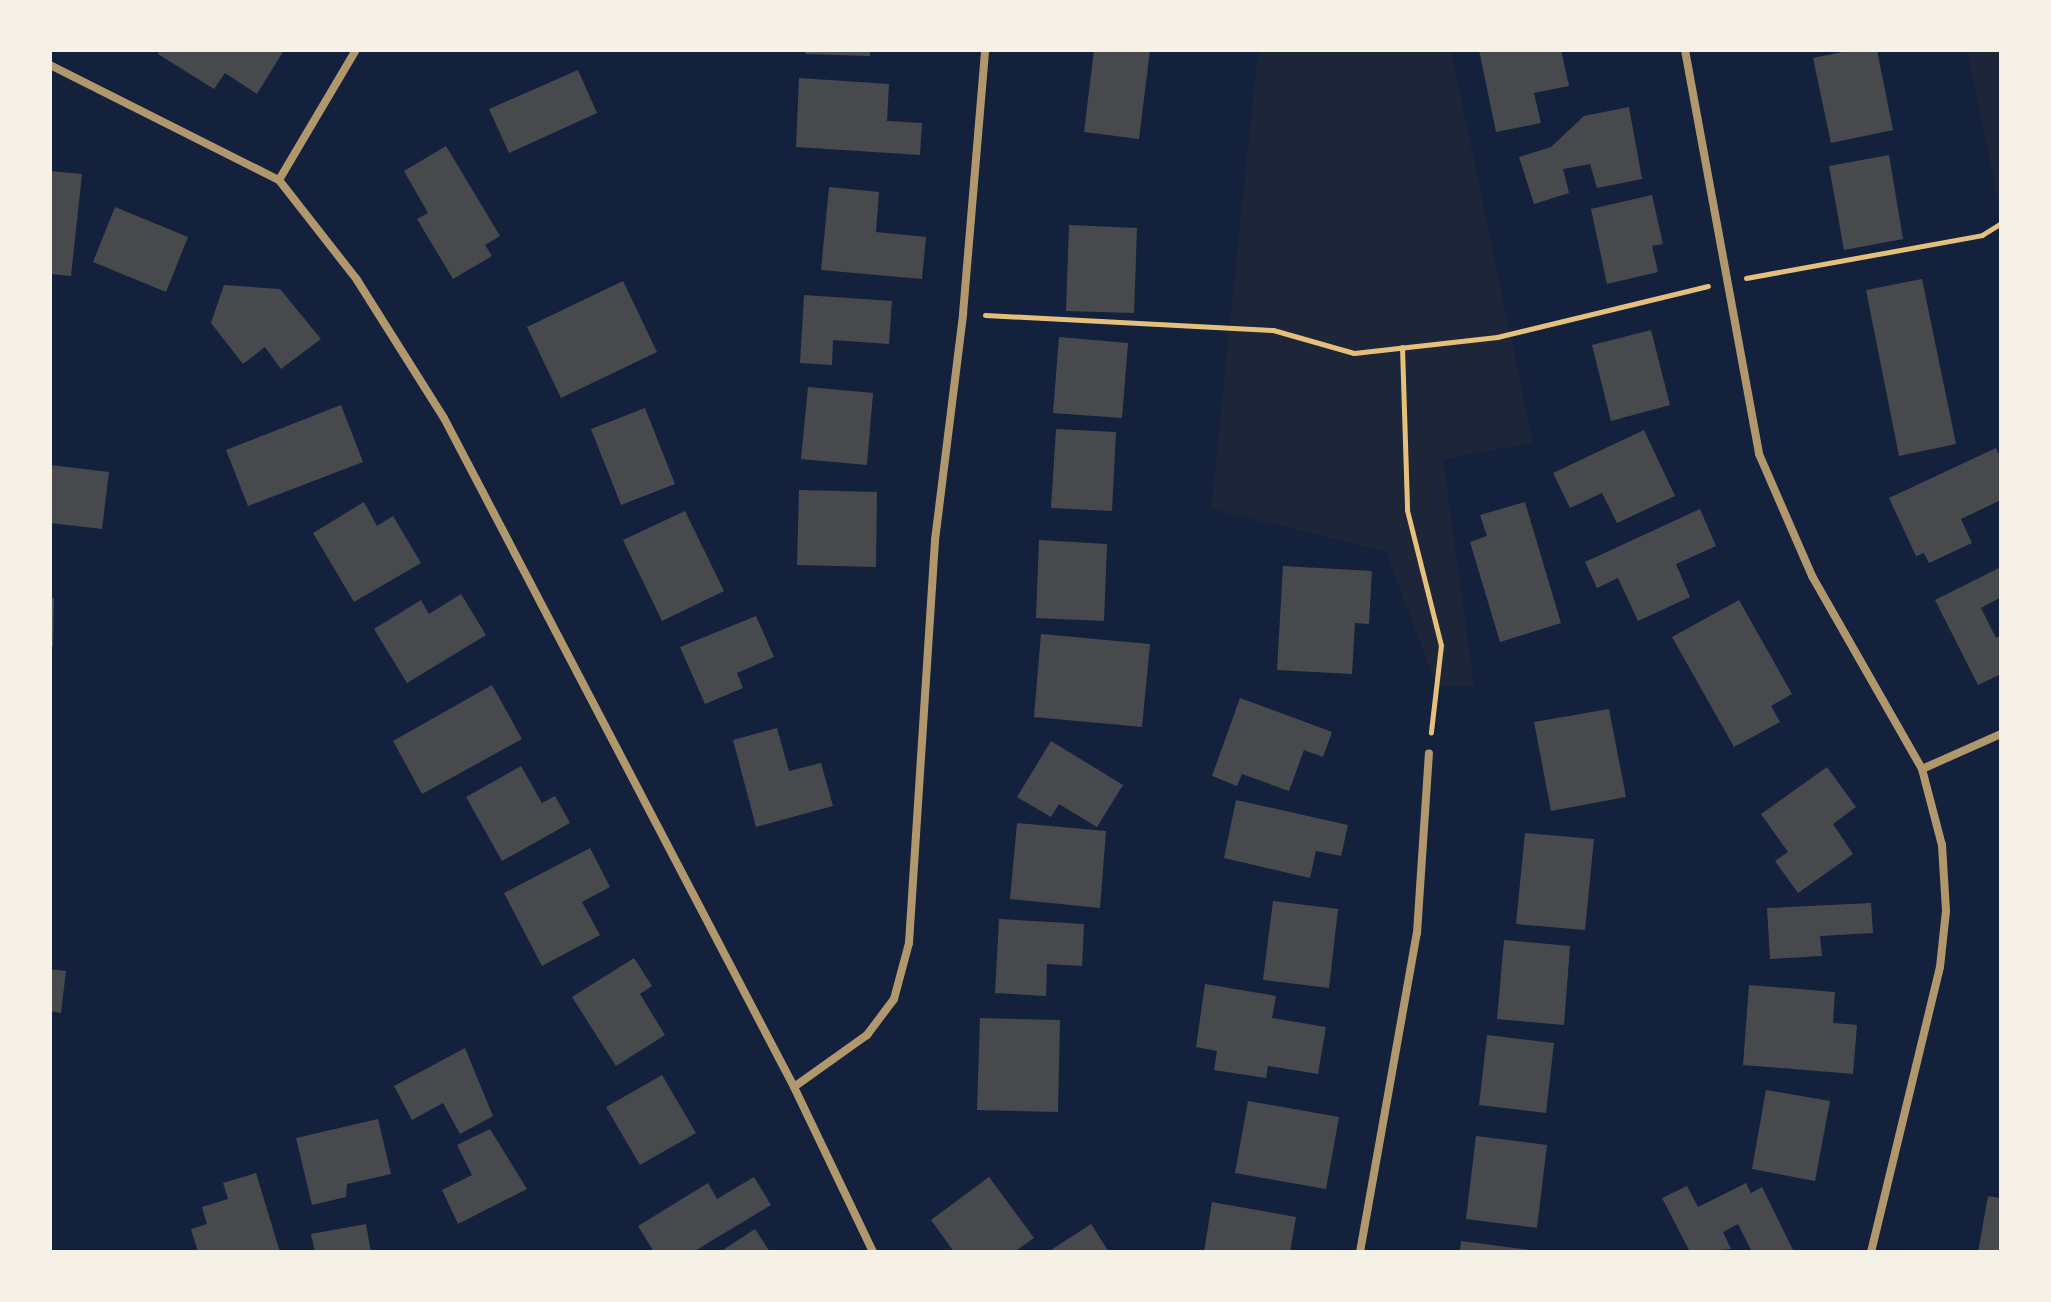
<!DOCTYPE html>
<html>
<head>
<meta charset="utf-8">
<style>
  body { margin:0 }
  #map { position:relative; width:2051px; height:1302px; overflow:hidden; background:#14213d; font-family:"PT Sans",sans-serif }
  div>[style] { position:absolute }
  [style*='--x'] { left:calc(var(--x)*1px); top:calc(var(--y)*1px); width:calc(var(--w)*1px); rotate:calc(var(--a)*1deg) }
  .green>* { inset:0; background:#1d2539 }
  .building>* { inset:0; background:#48494c }
  .path>* { height:5px; margin:-2.5px; padding:0 2.5px; transform-origin:2.5px; border-radius:2.5px; background:#e5c07b }
  .minor>* { height:8px; margin:-4px; padding:0 4px; transform-origin:4px; border-radius:4px; background:#b1986c }
  span { translate:-50% -50%; white-space:nowrap; text-align:center; line-height:1.15; -webkit-text-stroke:8px #f6f1e7; paint-order:stroke }
  .frame { position:absolute; inset:0; border:52px solid #f6f1e7; pointer-events:none }
</style>
</head>
<body>
<div id="map">
  <div class="green">
    <div style="clip-path:polygon(1258px 50px,1451px 50px,1533px 443px,1443px 459px,1474px 685px,1437px 687px,1386px 552px,1211px 509px)"></div>
    <div style="clip-path:polygon(1967px 50px,2001px 50px,2001px 215px)"></div>
  </div>
  <div class="building">
    <div style="clip-path:polygon(160px 50px,284px 50px,257px 94px,225px 73px,214px 89px,158px 54px)"></div>
    <div style="clip-path:polygon(805px 50px,870px 50px,870px 56px,805px 54px)"></div>
    <div style="clip-path:polygon(1094px 50px,1150px 50px,1139px 139px,1084px 132px)"></div>
    <div style="clip-path:polygon(1479px 50px,1561px 50px,1569px 86px,1534px 93px,1541px 123px,1496px 132px)"></div>
    <div style="clip-path:polygon(1852px 50px,1877px 50px,1893px 130px,1831px 143px,1813px 58px)"></div>
    <div style="clip-path:polygon(578px 70px,597px 113px,509px 153px,489px 109px)"></div>
    <div style="clip-path:polygon(799px 78px,889px 84px,887px 121px,922px 123px,920px 155px,796px 147px)"></div>
    <div style="clip-path:polygon(1629px 107px,1642px 179px,1597px 188px,1590px 164px,1563px 169px,1569px 193px,1534px 204px,1519px 157px,1551px 147px,1584px 116px)"></div>
    <div style="clip-path:polygon(446px 146px,500px 236px,485px 245px,492px 256px,453px 279px,417px 219px,428px 213px,404px 171px)"></div>
    <div style="clip-path:polygon(1889px 155px,1903px 239px,1844px 250px,1829px 166px)"></div>
    <div style="clip-path:polygon(50px 171px,82px 174px,71px 276px,50px 274px)"></div>
    <div style="clip-path:polygon(829px 187px,879px 192px,876px 232px,926px 237px,922px 279px,821px 270px)"></div>
    <div style="clip-path:polygon(1652px 195px,1663px 244px,1652px 246px,1658px 272px,1607px 284px,1591px 209px)"></div>
    <div style="clip-path:polygon(115px 207px,188px 237px,166px 292px,93px 262px)"></div>
    <div style="clip-path:polygon(1069px 225px,1137px 228px,1134px 313px,1066px 311px)"></div>
    <div style="clip-path:polygon(1922px 279px,1956px 444px,1899px 456px,1866px 290px)"></div>
    <div style="clip-path:polygon(623px 281px,657px 352px,561px 398px,527px 327px)"></div>
    <div style="clip-path:polygon(224px 285px,280px 289px,321px 339px,281px 369px,265px 347px,243px 364px,211px 323px)"></div>
    <div style="clip-path:polygon(804px 295px,892px 301px,889px 344px,833px 340px,832px 365px,800px 363px)"></div>
    <div style="clip-path:polygon(1651px 330px,1670px 405px,1611px 421px,1592px 345px)"></div>
    <div style="clip-path:polygon(1059px 337px,1128px 343px,1122px 418px,1053px 413px)"></div>
    <div style="clip-path:polygon(808px 387px,873px 393px,867px 465px,801px 459px)"></div>
    <div style="clip-path:polygon(341px 405px,363px 462px,248px 506px,226px 450px)"></div>
    <div style="clip-path:polygon(645px 408px,675px 484px,621px 505px,591px 429px)"></div>
    <div style="clip-path:polygon(1056px 429px,1116px 432px,1112px 511px,1051px 508px)"></div>
    <div style="clip-path:polygon(1644px 430px,1675px 496px,1617px 523px,1602px 493px,1570px 508px,1553px 473px)"></div>
    <div style="clip-path:polygon(1996px 448px,2001px 459px,2001px 500px,1961px 519px,1972px 543px,1929px 563px,1924px 553px,1916px 556px,1889px 498px)"></div>
    <div style="clip-path:polygon(50px 465px,109px 472px,102px 529px,50px 523px)"></div>
    <div style="clip-path:polygon(799px 490px,877px 492px,876px 567px,797px 565px)"></div>
    <div style="clip-path:polygon(364px 502px,377px 526px,393px 516px,421px 563px,354px 602px,313px 533px)"></div>
    <div style="clip-path:polygon(1525px 502px,1561px 623px,1500px 642px,1470px 542px,1487px 536px,1480px 515px)"></div>
    <div style="clip-path:polygon(1700px 509px,1716px 546px,1676px 564px,1690px 597px,1638px 621px,1618px 578px,1597px 588px,1585px 562px)"></div>
    <div style="clip-path:polygon(685px 511px,724px 591px,662px 621px,623px 540px)"></div>
    <div style="clip-path:polygon(1039px 540px,1107px 544px,1104px 621px,1036px 618px)"></div>
    <div style="clip-path:polygon(1283px 566px,1372px 571px,1369px 624px,1355px 623px,1352px 674px,1277px 670px)"></div>
    <div style="clip-path:polygon(2001px 567px,2001px 597px,1981px 608px,1996px 638px,2001px 635px,2001px 674px,1978px 685px,1935px 600px)"></div>
    <div style="clip-path:polygon(461px 594px,486px 635px,407px 683px,374px 629px,421px 600px,429px 614px)"></div>
    <div style="clip-path:polygon(50px 598px,54px 598px,53px 647px,50px 647px)"></div>
    <div style="clip-path:polygon(1739px 600px,1792px 694px,1771px 706px,1780px 722px,1734px 747px,1672px 637px)"></div>
    <div style="clip-path:polygon(756px 616px,774px 657px,737px 673px,743px 688px,705px 704px,680px 647px)"></div>
    <div style="clip-path:polygon(1041px 634px,1150px 644px,1142px 727px,1034px 717px)"></div>
    <div style="clip-path:polygon(492px 685px,522px 739px,422px 794px,393px 741px)"></div>
    <div style="clip-path:polygon(1240px 698px,1332px 732px,1323px 757px,1304px 750px,1289px 791px,1242px 774px,1237px 786px,1212px 776px)"></div>
    <div style="clip-path:polygon(1609px 709px,1626px 797px,1551px 811px,1534px 722px)"></div>
    <div style="clip-path:polygon(777px 728px,789px 771px,821px 763px,833px 806px,756px 827px,733px 740px)"></div>
    <div style="clip-path:polygon(1051px 741px,1123px 785px,1097px 827px,1059px 804px,1051px 817px,1017px 797px)"></div>
    <div style="clip-path:polygon(521px 766px,542px 803px,555px 796px,570px 823px,502px 861px,466px 797px)"></div>
    <div style="clip-path:polygon(1827px 767px,1856px 807px,1833px 824px,1853px 854px,1798px 893px,1775px 861px,1788px 852px,1761px 814px)"></div>
    <div style="clip-path:polygon(1236px 800px,1348px 825px,1341px 856px,1316px 851px,1310px 878px,1224px 858px)"></div>
    <div style="clip-path:polygon(1017px 823px,1106px 831px,1100px 908px,1010px 899px)"></div>
    <div style="clip-path:polygon(1525px 833px,1594px 839px,1585px 930px,1516px 924px)"></div>
    <div style="clip-path:polygon(590px 848px,610px 887px,582px 902px,600px 935px,542px 966px,504px 893px)"></div>
    <div style="clip-path:polygon(1273px 901px,1338px 909px,1329px 988px,1263px 980px)"></div>
    <div style="clip-path:polygon(1871px 903px,1873px 933px,1820px 936px,1822px 956px,1770px 959px,1767px 908px)"></div>
    <div style="clip-path:polygon(999px 919px,1084px 924px,1082px 966px,1047px 964px,1046px 996px,995px 993px)"></div>
    <div style="clip-path:polygon(1504px 940px,1570px 946px,1564px 1025px,1497px 1019px)"></div>
    <div style="clip-path:polygon(634px 958px,652px 986px,640px 994px,665px 1035px,616px 1066px,572px 997px)"></div>
    <div style="clip-path:polygon(50px 969px,66px 971px,61px 1013px,50px 1011px)"></div>
    <div style="clip-path:polygon(1205px 984px,1276px 996px,1272px 1018px,1326px 1027px,1318px 1074px,1268px 1066px,1266px 1078px,1214px 1070px,1217px 1051px,1196px 1047px)"></div>
    <div style="clip-path:polygon(1749px 985px,1835px 992px,1833px 1023px,1857px 1025px,1853px 1074px,1743px 1065px)"></div>
    <div style="clip-path:polygon(980px 1018px,1060px 1020px,1058px 1112px,977px 1110px)"></div>
    <div style="clip-path:polygon(1487px 1035px,1554px 1043px,1546px 1113px,1479px 1105px)"></div>
    <div style="clip-path:polygon(465px 1048px,493px 1116px,460px 1134px,443px 1103px,412px 1120px,394px 1086px)"></div>
    <div style="clip-path:polygon(662px 1075px,696px 1133px,640px 1165px,606px 1107px)"></div>
    <div style="clip-path:polygon(1766px 1090px,1830px 1101px,1815px 1181px,1752px 1169px)"></div>
    <div style="clip-path:polygon(1248px 1101px,1339px 1117px,1326px 1189px,1235px 1173px)"></div>
    <div style="clip-path:polygon(378px 1119px,391px 1174px,347px 1184px,346px 1197px,312px 1205px,296px 1138px)"></div>
    <div style="clip-path:polygon(490px 1129px,527px 1189px,458px 1224px,442px 1190px,472px 1175px,457px 1145px)"></div>
    <div style="clip-path:polygon(1476px 1136px,1547px 1145px,1537px 1228px,1466px 1219px)"></div>
    <div style="clip-path:polygon(256px 1173px,280px 1252px,198px 1252px,191px 1229px,207px 1224px,202px 1207px,228px 1199px,223px 1183px)"></div>
    <div style="clip-path:polygon(754px 1177px,771px 1205px,693px 1252px,654px 1252px,638px 1226px,708px 1183px,717px 1199px)"></div>
    <div style="clip-path:polygon(989px 1177px,1034px 1238px,1014px 1252px,954px 1252px,931px 1220px)"></div>
    <div style="clip-path:polygon(1746px 1183px,1751px 1193px,1762px 1187px,1794px 1252px,1752px 1252px,1738px 1224px,1723px 1232px,1731px 1249px,1690px 1252px,1662px 1198px,1687px 1186px,1698px 1207px)"></div>
    <div style="clip-path:polygon(1988px 1196px,2001px 1198px,2001px 1252px,1978px 1252px)"></div>
    <div style="clip-path:polygon(1212px 1202px,1296px 1217px,1290px 1252px,1204px 1252px)"></div>
    <div style="clip-path:polygon(366px 1224px,371px 1252px,315px 1252px,311px 1234px)"></div>
    <div style="clip-path:polygon(1091px 1224px,1109px 1252px,1048px 1252px)"></div>
    <div style="clip-path:polygon(755px 1229px,770px 1252px,720px 1252px)"></div>
    <div style="clip-path:polygon(1461px 1241px,1530px 1250px,1530px 1252px,1460px 1252px)"></div>
  </div>
  <div class="path">
    <div style="--x:1746;--y:278;--w:240;--a:-10.3"></div>
    <div style="--x:1982;--y:235;--w:22;--a:-32"></div>
    <div style="--x:985;--y:315;--w:288;--a:3"></div>
    <div style="--x:1273;--y:330;--w:84;--a:15.9"></div>
    <div style="--x:1354;--y:353;--w:144;--a:-6.4"></div>
    <div style="--x:1497;--y:337;--w:217;--a:-13.6"></div>
    <div style="--x:1402;--y:347;--w:163;--a:88.2"></div>
    <div style="--x:1407;--y:510;--w:139;--a:75.9"></div>
    <div style="--x:1441;--y:645;--w:88;--a:96.6"></div>
  </div>
  <div class="minor">
    <div style="--x:1685;--y:50;--w:411;--a:79.6"></div>
    <div style="--x:1759;--y:454;--w:133;--a:66.5"></div>
    <div style="--x:1812;--y:576;--w:222;--a:60.3"></div>
    <div style="--x:1922;--y:769;--w:79;--a:75.3"></div>
    <div style="--x:1942;--y:845;--w:66;--a:86.5"></div>
    <div style="--x:1946;--y:911;--w:56;--a:96.1"></div>
    <div style="--x:1940;--y:967;--w:293;--a:103.6"></div>
    <div style="--x:50;--y:65;--w:256;--a:26.7"></div>
    <div style="--x:279;--y:180;--w:151;--a:-59.4"></div>
    <div style="--x:279;--y:180;--w:127;--a:52"></div>
    <div style="--x:357;--y:280;--w:163;--a:57.8"></div>
    <div style="--x:444;--y:418;--w:755;--a:62.38"></div>
    <div style="--x:794;--y:1087;--w:183;--a:64.4"></div>
    <div style="--x:1922;--y:769;--w:86;--a:-23.9"></div>
    <div style="--x:794;--y:1087;--w:90;--a:-35.5"></div>
    <div style="--x:867;--y:1035;--w:45;--a:-53.1"></div>
    <div style="--x:894;--y:999;--w:58;--a:-75"></div>
    <div style="--x:909;--y:943;--w:404;--a:-86.3"></div>
    <div style="--x:935;--y:540;--w:228;--a:-82.9"></div>
    <div style="--x:963;--y:314;--w:265;--a:-85.2"></div>
    <div style="--x:1360;--y:1252;--w:324;--a:-79.9"></div>
    <div style="--x:1417;--y:933;--w:180;--a:-86.2"></div>
  </div>
  <div class="frame"></div>
</div>
</body>
</html>
